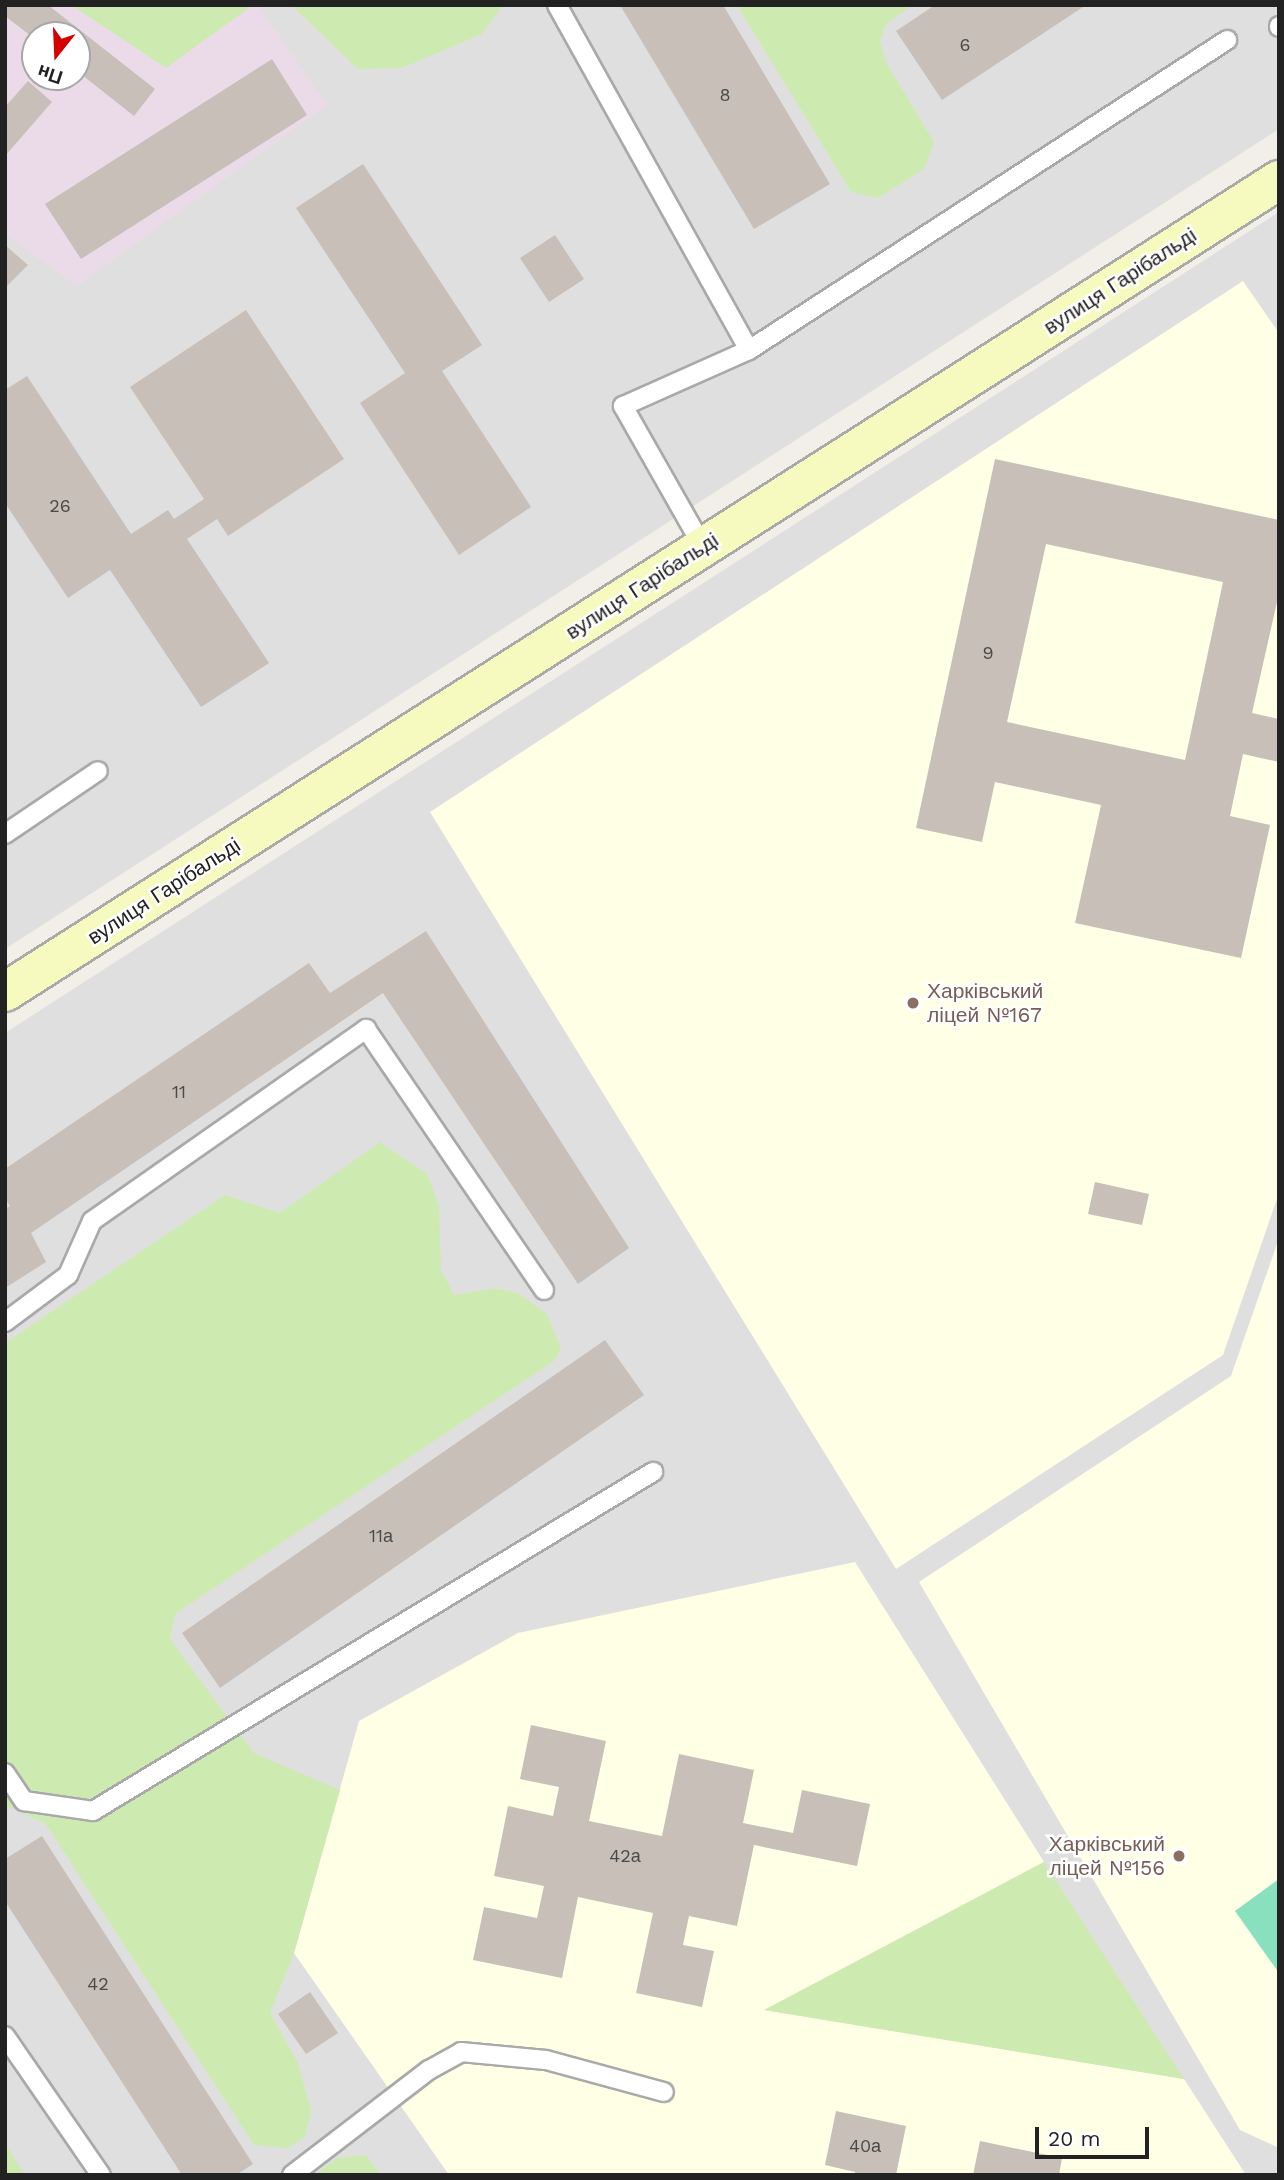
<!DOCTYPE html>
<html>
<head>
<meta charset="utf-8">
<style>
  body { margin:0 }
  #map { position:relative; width:1284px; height:2180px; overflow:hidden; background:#f2efe9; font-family:"Work Sans",sans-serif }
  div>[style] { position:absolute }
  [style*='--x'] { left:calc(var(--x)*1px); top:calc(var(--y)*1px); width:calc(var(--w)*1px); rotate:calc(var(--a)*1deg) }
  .residential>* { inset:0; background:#e0dfdf }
  .industrial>* { inset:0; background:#ebdbe8 }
  .education>* { inset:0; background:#ffffe5 }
  .grass>* { inset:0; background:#cdebb0 }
  .pitch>* { inset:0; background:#88e0be }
  .building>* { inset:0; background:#c7bfb8 }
  .roads { filter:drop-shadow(2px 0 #a9a9a9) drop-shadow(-2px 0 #a9a9a9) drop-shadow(0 2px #a9a9a9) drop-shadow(0 -2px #a9a9a9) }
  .lane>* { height:18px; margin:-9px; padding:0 9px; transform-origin:9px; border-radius:9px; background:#fff }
  .secondary>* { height:38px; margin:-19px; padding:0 19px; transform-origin:19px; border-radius:19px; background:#f7fabf }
  .dots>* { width:19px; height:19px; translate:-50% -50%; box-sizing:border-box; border:4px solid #fff; border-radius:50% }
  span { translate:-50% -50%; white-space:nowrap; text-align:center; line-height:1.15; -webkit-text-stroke:5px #fff; paint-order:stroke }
  .number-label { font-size:18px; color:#4b4948 }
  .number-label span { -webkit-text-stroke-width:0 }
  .street-label { font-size:21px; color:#222 }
  .education-label { font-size:21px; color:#785e54 }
  .left { translate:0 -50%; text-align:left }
  .right { translate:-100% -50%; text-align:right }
  .frame { position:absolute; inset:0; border:7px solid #222; pointer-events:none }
  .north { position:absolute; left:21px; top:21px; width:70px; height:70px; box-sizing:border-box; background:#fff; border:2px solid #a7a7a7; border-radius:50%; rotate:198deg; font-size:19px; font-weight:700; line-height:28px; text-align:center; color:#222 }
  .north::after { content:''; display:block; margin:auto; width:24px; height:32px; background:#d40000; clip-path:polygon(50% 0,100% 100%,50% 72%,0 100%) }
  .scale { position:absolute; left:1035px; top:2127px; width:114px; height:32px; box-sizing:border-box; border:4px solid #222; border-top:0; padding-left:9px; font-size:21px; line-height:24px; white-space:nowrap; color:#222; -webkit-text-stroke:5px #fff; paint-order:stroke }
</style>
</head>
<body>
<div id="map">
  <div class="residential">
    <div style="clip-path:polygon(evenodd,5px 5px,1279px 5px,1279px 129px,5px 949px,5px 5px,35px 35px,77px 35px,77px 77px,35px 77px,35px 35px)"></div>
    <div style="clip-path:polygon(1279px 212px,1279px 2175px,5px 2175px,5px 1033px)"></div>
  </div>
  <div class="industrial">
    <div style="clip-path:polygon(evenodd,5px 5px,71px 5px,166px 67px,253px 5px,258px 5px,327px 105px,77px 286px,5px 234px,5px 5px,35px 35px,77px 35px,77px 77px,35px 77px,35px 35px)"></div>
  </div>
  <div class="education">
    <div style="clip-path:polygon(1243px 281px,1279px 333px,1279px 1193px,1223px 1355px,896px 1569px,430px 812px)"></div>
    <div style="clip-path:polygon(1279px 1238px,1279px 2148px,1240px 2130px,919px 1582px,1231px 1376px)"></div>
    <div style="clip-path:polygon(855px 1562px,1044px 1862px,765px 2010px,1184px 2079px,1246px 2175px,449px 2175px,294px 1953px,359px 1721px,518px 1633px)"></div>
  </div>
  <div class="grass">
    <div style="clip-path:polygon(71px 5px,253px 5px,166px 68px)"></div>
    <div style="clip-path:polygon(291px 5px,503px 5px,482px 34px,402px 68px,358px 69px)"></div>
    <div style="clip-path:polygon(737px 5px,913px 5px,886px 24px,880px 41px,886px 62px,934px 142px,924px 169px,878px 198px,851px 192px)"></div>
    <div style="clip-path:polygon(380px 1142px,427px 1174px,439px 1206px,441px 1270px,454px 1295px,496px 1288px,518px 1293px,547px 1314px,561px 1349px,554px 1361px,175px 1614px,170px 1639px,254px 1753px,340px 1790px,294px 1953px,270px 2013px,298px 2063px,311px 2111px,305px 2137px,288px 2148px,254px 2145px,45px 1823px,5px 1805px,5px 1343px,225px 1195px,280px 1213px)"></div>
    <div style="clip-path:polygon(1044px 1862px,1184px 2079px,764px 2010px)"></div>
    <div style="clip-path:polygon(5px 2143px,25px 2175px,5px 2175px)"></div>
    <div style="clip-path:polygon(366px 2155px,381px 2175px,315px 2175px,337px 2158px)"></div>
  </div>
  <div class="pitch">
    <div style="clip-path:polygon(1279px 1879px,1279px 1973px,1235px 1911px)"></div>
  </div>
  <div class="building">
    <div style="clip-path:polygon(5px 5px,48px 5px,155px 89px,134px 116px,77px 71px,77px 35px,35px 35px,35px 39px,5px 16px)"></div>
    <div style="clip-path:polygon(620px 5px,723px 5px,830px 184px,754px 229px)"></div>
    <div style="clip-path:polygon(935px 5px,1086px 5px,942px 100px,896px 31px)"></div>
    <div style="clip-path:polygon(272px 59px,307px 115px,81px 259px,45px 204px)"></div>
    <div style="clip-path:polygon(28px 81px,52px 102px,5px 156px,5px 107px)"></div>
    <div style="clip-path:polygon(363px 164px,482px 345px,442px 371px,531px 507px,459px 555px,360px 403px,405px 373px,296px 208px)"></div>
    <div style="clip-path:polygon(555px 235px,584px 279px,549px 302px,520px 258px)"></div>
    <div style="clip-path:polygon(5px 245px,28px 265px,5px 288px)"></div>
    <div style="clip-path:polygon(246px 310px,344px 459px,228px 536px,217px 519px,187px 539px,269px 663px,201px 707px,110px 570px,68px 598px,5px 503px,5px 390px,27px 376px,131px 534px,168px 510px,174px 519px,204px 499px,130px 387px)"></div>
    <div style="clip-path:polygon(evenodd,995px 459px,1279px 520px,1279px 593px,1252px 713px,1279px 719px,1279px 762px,1243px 754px,1230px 816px,1270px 825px,1241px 958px,1075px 923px,1101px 805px,995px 782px,982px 842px,916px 828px,995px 459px,1046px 544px,1223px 582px,1185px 760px,1007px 722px,1046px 544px)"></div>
    <div style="clip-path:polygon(426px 931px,629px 1248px,578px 1284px,383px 993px,31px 1233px,46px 1262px,5px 1288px,5px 1209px,10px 1206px,5px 1198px,5px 1169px,309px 963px,330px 993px)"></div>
    <div style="clip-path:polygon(1095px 1182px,1149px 1194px,1142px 1225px,1088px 1214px)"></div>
    <div style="clip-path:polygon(605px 1340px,644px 1395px,220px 1688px,182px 1633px)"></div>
    <div style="clip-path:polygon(531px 1725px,606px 1741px,589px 1821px,662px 1836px,679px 1754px,754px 1770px,743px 1823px,793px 1833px,802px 1790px,870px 1804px,857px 1866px,754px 1845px,737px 1926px,689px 1916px,683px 1945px,714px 1951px,702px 2007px,636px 1993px,653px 1913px,578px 1897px,562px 1978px,473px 1960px,484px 1907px,537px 1918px,544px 1886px,494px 1876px,508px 1806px,553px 1816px,559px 1787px,520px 1779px)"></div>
    <div style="clip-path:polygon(42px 1836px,253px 2164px,236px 2175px,182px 2175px,5px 1901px,5px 1859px)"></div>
    <div style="clip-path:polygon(310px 1992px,338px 2033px,306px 2054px,278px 2014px)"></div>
    <div style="clip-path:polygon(836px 2111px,906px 2126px,896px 2175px,855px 2175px,855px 2172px,825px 2165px)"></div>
    <div style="clip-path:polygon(980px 2141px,1062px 2158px,1059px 2175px,973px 2175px)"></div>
  </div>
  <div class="roads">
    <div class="lane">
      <div style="--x:557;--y:5;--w:395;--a:60.9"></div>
      <div style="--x:749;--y:350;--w:138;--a:156"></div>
      <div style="--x:623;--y:406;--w:162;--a:60.4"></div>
      <div style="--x:1279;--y:26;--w:1;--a:90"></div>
      <div style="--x:749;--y:350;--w:570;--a:-32.96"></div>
      <div style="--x:5;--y:834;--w:112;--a:-34.1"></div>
      <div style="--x:5;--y:1322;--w:79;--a:-36.7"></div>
      <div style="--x:68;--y:1275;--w:59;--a:-66"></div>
      <div style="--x:92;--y:1221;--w:335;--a:-35"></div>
      <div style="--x:366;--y:1029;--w:316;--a:55.7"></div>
      <div style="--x:5;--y:1773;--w:34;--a:56"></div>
      <div style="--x:24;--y:1801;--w:70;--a:8.2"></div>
      <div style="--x:93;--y:1811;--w:655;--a:-31.19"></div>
      <div style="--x:5;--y:2036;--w:169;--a:55.4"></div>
      <div style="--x:292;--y:2175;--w:173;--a:-37.5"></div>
      <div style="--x:429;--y:2070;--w:37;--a:-29"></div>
      <div style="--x:461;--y:2052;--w:85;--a:5.4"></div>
      <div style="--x:546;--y:2060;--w:122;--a:15.2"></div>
    </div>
    <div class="secondary">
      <div style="--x:5;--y:992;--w:1511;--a:-32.51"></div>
    </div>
  </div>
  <div class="dots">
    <div style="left:913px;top:1003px;background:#8d6e63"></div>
    <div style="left:1179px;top:1856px;background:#8d6e63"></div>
  </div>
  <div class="number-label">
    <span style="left:965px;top:45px">6</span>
    <span style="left:725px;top:95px">8</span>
    <span style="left:60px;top:506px">26</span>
    <span style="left:988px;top:653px">9</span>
    <span style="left:179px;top:1092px">11</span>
    <span style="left:381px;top:1536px">11а</span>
    <span style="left:625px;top:1856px">42а</span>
    <span style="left:98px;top:1984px">42</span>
    <span style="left:865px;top:2146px">40а</span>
  </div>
  <div class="street-label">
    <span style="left:1120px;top:281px;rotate:-33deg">вулиця Гарібальді</span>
    <span style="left:642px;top:586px;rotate:-33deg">вулиця Гарібальді</span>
    <span style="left:164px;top:891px;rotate:-33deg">вулиця Гарібальді</span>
  </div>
  <div class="education-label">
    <span class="left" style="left:927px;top:1003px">Харківський<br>ліцей №167</span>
    <span class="right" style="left:1165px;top:1856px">Харківський<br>ліцей №156</span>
  </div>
  <div class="frame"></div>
  <div class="north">Пн</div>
  <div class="scale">20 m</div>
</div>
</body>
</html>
